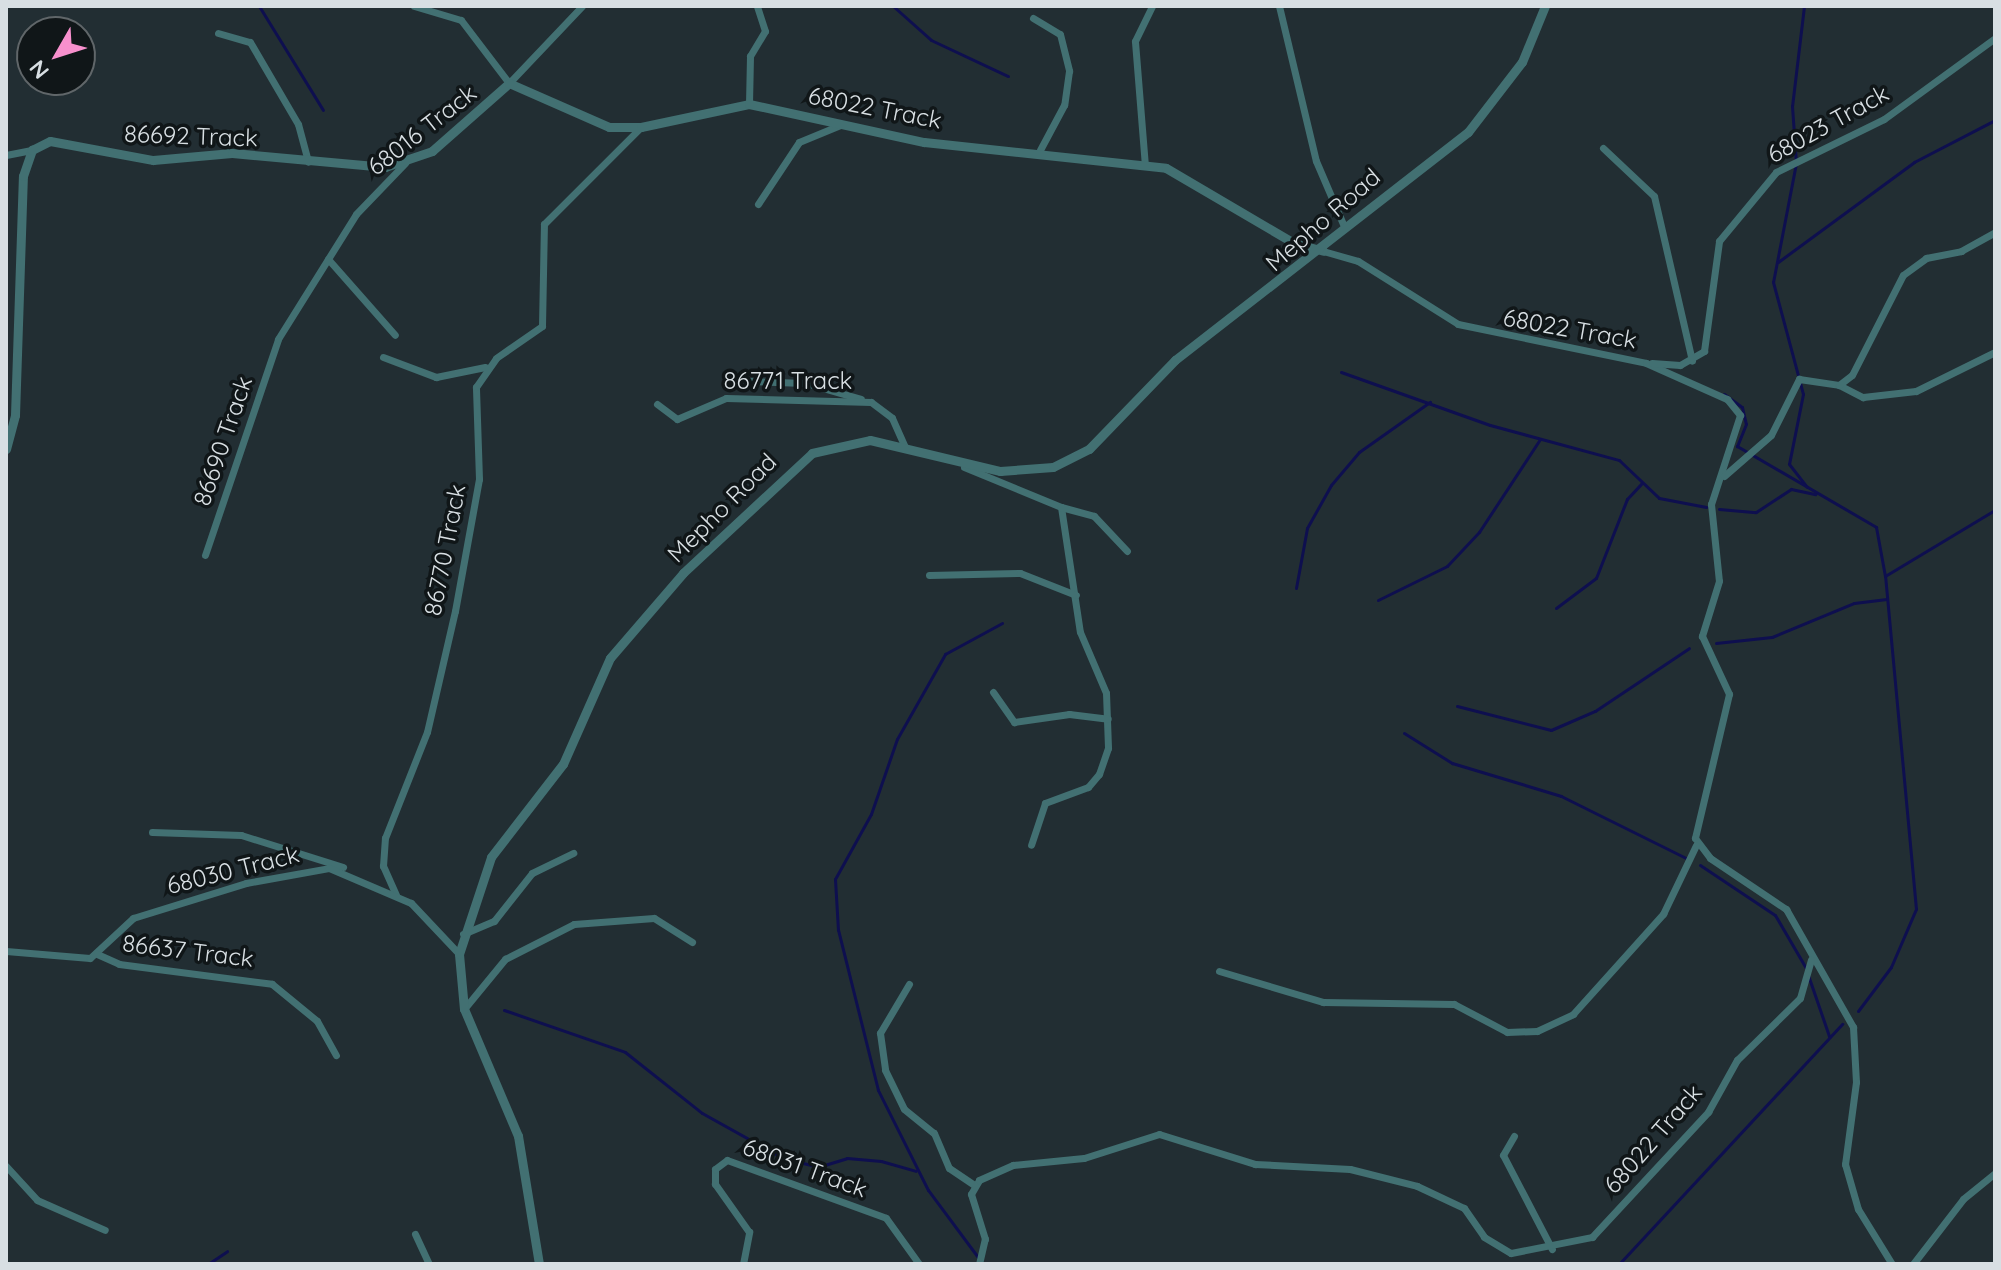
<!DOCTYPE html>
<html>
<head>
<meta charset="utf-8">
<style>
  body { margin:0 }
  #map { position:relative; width:2001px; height:1270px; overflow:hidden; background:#222e33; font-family:Quicksand,sans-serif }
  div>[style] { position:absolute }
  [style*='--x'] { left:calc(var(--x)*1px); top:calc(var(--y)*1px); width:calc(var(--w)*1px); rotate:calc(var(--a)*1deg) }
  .stream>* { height:3px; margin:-1.5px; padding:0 1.5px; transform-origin:1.5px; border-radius:1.5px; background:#0e0f4f }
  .minor>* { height:7px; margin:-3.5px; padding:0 3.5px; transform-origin:3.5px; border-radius:3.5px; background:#427072 }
  .tertiary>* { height:9px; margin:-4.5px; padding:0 4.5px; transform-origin:4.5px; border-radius:4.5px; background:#427072 }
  span { translate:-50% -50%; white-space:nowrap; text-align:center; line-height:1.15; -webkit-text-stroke:7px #101618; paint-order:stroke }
  .street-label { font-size:24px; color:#d8dfe3 }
  .frame { position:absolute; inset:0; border:8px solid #d8dfe3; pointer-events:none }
  .north { position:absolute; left:16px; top:16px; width:80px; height:80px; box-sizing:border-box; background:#101618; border:2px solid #606669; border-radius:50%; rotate:231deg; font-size:22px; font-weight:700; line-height:32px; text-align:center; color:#d8dfe3 }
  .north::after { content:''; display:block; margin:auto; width:28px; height:36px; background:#f790cd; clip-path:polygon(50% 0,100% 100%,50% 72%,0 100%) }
</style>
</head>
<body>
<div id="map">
  <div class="stream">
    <div style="--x:259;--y:6;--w:122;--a:58.4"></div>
    <div style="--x:893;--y:6;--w:51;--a:41.8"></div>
    <div style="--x:931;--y:40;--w:85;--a:25.1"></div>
    <div style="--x:1804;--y:6;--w:101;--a:96.8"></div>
    <div style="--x:1792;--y:106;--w:57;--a:86"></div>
    <div style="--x:1796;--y:163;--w:121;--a:100.9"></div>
    <div style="--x:1773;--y:282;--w:116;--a:75"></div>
    <div style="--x:1803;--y:394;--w:71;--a:101.3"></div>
    <div style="--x:1789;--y:464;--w:29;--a:52"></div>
    <div style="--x:1778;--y:262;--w:169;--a:-36.3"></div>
    <div style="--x:1914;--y:162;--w:91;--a:-27.4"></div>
    <div style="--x:1341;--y:372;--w:158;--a:19.6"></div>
    <div style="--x:1490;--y:425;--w:134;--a:15.2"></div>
    <div style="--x:1619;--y:460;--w:55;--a:43.5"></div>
    <div style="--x:1659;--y:498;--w:48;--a:10.8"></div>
    <div style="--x:1724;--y:394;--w:22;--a:36"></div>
    <div style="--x:1742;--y:407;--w:17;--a:77"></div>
    <div style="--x:1746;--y:424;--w:24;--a:112"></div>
    <div style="--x:1737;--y:446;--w:161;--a:30.2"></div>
    <div style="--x:1876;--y:527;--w:50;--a:79.6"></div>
    <div style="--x:1719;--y:509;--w:37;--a:5"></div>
    <div style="--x:1756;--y:512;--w:42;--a:-33.3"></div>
    <div style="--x:1791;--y:489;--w:25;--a:12"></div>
    <div style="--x:1296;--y:588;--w:61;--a:-79.6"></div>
    <div style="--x:1307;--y:528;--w:49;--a:-60.8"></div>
    <div style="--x:1331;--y:485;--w:43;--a:-49.7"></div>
    <div style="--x:1359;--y:452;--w:87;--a:-35.2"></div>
    <div style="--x:1378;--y:600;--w:77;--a:-26.2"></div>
    <div style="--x:1447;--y:566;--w:47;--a:-46.7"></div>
    <div style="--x:1479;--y:532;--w:111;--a:-56.7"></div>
    <div style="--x:1556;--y:608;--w:50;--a:-36.9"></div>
    <div style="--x:1596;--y:578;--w:85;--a:-68.6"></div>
    <div style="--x:1627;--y:499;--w:21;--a:-47"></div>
    <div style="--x:1716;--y:643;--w:56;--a:-6.1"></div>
    <div style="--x:1772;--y:637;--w:89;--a:-22.5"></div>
    <div style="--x:1854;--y:603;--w:33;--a:-7"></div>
    <div style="--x:1457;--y:706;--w:97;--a:14.3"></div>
    <div style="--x:1551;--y:730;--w:48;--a:-23.4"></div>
    <div style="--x:1595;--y:711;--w:113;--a:-33.8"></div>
    <div style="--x:1404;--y:733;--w:57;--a:32"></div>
    <div style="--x:1452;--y:763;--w:114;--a:16.8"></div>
    <div style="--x:1561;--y:796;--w:140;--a:26.4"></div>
    <div style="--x:1700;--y:865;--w:90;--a:33.7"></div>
    <div style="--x:1775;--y:915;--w:61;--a:59.7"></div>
    <div style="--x:1808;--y:975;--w:65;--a:71"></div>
    <div style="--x:504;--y:1010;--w:128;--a:19.1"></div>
    <div style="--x:625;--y:1052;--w:98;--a:38.4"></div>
    <div style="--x:702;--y:1113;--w:93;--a:29.1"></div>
    <div style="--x:783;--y:1158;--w:36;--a:14"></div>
    <div style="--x:818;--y:1167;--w:30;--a:-17"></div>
    <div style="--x:847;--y:1158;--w:34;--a:5"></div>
    <div style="--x:881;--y:1161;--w:36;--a:16"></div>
    <div style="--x:1858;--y:1011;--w:55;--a:-53.1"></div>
    <div style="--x:1891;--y:967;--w:63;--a:-66.7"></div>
    <div style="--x:1916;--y:909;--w:334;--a:-95.3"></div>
    <div style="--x:1885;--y:576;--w:128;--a:-31"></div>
    <div style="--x:208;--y:1264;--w:23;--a:-34"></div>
    <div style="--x:983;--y:1264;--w:92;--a:-126.6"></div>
    <div style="--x:928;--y:1190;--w:112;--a:-116.6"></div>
    <div style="--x:878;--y:1090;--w:165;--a:-104"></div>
    <div style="--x:838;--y:930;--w:51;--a:-93.4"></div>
    <div style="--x:835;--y:879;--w:74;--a:-61"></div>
    <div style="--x:871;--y:814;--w:79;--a:-70.9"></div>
    <div style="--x:897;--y:739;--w:98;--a:-60.5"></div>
    <div style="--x:945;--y:654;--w:65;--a:-28.5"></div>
    <div style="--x:1619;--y:1264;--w:328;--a:-47.1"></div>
  </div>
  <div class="minor">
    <div style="--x:414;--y:6;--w:49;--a:16.6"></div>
    <div style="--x:461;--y:20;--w:79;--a:52.7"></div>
    <div style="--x:509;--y:83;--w:106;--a:-46.5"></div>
    <div style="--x:1279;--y:6;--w:159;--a:76.6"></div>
    <div style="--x:1316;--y:161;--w:69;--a:66.8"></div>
    <div style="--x:1033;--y:18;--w:31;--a:31"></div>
    <div style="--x:1060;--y:34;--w:38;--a:76"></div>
    <div style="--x:1069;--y:71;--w:34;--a:98"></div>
    <div style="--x:1064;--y:105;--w:51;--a:118.1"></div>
    <div style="--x:218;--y:33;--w:33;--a:16"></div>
    <div style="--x:250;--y:42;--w:95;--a:59.7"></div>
    <div style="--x:298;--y:124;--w:39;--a:75"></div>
    <div style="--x:749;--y:104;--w:48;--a:-88.8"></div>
    <div style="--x:750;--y:56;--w:29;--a:-59"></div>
    <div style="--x:765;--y:31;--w:26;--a:-108"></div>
    <div style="--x:1603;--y:148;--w:70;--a:43.3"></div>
    <div style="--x:1654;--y:196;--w:169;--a:77"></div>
    <div style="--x:6;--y:155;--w:26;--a:-11"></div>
    <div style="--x:1145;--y:166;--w:125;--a:-94.6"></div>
    <div style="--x:1135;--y:41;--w:39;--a:-64"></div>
    <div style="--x:758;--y:204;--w:74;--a:-56.5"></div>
    <div style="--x:799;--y:142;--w:44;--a:-22.5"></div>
    <div style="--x:1323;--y:251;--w:36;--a:16"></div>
    <div style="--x:1358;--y:261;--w:118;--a:32.2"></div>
    <div style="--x:1458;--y:324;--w:192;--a:11.7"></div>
    <div style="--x:1646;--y:363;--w:89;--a:24"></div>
    <div style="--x:1727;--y:399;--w:21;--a:51"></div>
    <div style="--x:1740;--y:415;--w:94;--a:108"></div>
    <div style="--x:1711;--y:504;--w:77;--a:84.1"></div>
    <div style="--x:1719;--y:581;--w:58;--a:107.2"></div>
    <div style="--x:1702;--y:636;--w:64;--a:65"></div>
    <div style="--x:1729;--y:694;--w:148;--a:103.3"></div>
    <div style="--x:1695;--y:838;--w:25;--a:53"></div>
    <div style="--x:1710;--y:858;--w:92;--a:33.9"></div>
    <div style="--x:1786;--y:909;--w:136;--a:60.4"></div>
    <div style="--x:1853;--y:1027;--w:55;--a:86.9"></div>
    <div style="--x:1856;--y:1082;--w:83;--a:97.6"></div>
    <div style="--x:1845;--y:1164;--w:47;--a:73.9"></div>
    <div style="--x:1858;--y:1209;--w:65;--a:58.3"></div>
    <div style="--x:328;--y:259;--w:101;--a:48.6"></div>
    <div style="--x:383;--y:357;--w:57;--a:20.7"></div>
    <div style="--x:436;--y:377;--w:50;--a:-11.5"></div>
    <div style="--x:1652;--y:363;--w:28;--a:4"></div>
    <div style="--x:1680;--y:365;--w:28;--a:-30"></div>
    <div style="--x:1704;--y:351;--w:111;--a:-82.2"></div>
    <div style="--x:1719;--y:241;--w:89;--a:-50.4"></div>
    <div style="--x:1776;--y:172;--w:120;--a:-26.1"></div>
    <div style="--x:1884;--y:119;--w:137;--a:-36.1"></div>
    <div style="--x:749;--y:381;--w:56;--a:2"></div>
    <div style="--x:805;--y:383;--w:58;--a:15.9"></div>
    <div style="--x:1839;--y:385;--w:27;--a:27"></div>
    <div style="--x:1863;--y:397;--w:53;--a:-6.5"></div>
    <div style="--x:1916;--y:391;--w:88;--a:-26.3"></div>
    <div style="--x:657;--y:404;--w:25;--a:37"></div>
    <div style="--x:677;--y:419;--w:53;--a:-23.2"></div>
    <div style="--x:726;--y:398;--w:145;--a:1.6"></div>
    <div style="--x:871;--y:402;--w:26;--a:37"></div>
    <div style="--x:892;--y:418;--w:32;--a:66"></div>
    <div style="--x:964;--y:467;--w:105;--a:22.4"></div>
    <div style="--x:1061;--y:507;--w:126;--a:81.4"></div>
    <div style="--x:1080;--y:632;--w:66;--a:66.9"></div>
    <div style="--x:1106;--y:693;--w:55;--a:87.9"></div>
    <div style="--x:1108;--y:748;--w:28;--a:109"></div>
    <div style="--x:1099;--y:774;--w:17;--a:130"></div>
    <div style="--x:1088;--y:787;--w:46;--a:159.6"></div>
    <div style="--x:1045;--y:803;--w:44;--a:108.4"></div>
    <div style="--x:1724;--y:476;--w:62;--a:-41.1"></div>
    <div style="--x:1771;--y:435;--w:63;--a:-63.4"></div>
    <div style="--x:1799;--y:379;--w:40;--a:8.5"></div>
    <div style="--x:1839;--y:385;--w:16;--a:-38"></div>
    <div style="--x:1852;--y:375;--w:112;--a:-63"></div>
    <div style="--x:1903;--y:275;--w:29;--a:-36"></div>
    <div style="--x:1926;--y:258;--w:36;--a:-11"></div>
    <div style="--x:1961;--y:251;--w:39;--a:-29"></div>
    <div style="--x:1061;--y:507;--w:34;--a:15"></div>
    <div style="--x:1094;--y:516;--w:48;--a:46.7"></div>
    <div style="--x:205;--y:555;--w:228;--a:-71.3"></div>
    <div style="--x:278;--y:339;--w:147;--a:-58"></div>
    <div style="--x:356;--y:214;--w:71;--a:-46.1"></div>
    <div style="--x:929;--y:575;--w:91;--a:-1.3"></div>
    <div style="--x:1020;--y:573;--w:60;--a:21.4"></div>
    <div style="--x:993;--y:692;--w:37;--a:55"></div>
    <div style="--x:1014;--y:722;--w:56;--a:-8.3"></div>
    <div style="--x:1069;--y:714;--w:39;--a:7"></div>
    <div style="--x:152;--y:832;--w:89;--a:1.9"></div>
    <div style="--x:241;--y:835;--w:107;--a:17.4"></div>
    <div style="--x:396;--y:895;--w:32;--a:-114"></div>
    <div style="--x:383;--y:866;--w:28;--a:-86"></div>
    <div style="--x:385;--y:838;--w:114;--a:-68.4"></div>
    <div style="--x:427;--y:732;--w:124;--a:-77"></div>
    <div style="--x:455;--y:611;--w:134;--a:-79.7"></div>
    <div style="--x:479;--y:479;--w:92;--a:-91.9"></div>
    <div style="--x:476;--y:387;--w:35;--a:-55"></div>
    <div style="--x:496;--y:358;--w:56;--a:-34.8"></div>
    <div style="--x:542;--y:326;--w:102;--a:-88.9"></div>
    <div style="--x:544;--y:224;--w:137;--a:-45"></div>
    <div style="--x:463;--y:934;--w:34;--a:-23"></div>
    <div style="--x:494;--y:921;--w:61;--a:-51.6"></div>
    <div style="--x:532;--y:873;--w:46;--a:-26"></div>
    <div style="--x:6;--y:951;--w:84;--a:4.8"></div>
    <div style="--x:90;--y:958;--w:59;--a:-42.9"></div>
    <div style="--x:133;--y:918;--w:118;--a:-17.2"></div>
    <div style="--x:246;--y:883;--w:84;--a:-10.2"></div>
    <div style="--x:329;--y:868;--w:89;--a:23.1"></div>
    <div style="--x:411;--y:903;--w:70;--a:46.7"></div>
    <div style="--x:97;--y:954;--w:24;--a:24"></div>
    <div style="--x:119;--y:964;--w:154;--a:7.4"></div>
    <div style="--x:272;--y:984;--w:58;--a:39.4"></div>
    <div style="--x:317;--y:1021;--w:39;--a:61"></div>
    <div style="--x:1219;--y:971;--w:109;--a:16.6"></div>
    <div style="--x:1323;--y:1002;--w:131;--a:0.9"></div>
    <div style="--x:1454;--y:1004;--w:60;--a:27.8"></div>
    <div style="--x:1507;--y:1032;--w:30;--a:-2"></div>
    <div style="--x:1537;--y:1031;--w:40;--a:-25"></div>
    <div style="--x:1573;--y:1014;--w:135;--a:-48"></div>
    <div style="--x:1663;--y:914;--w:76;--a:-64.4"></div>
    <div style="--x:909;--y:984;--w:57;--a:120.6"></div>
    <div style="--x:880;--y:1033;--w:37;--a:82"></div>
    <div style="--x:885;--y:1070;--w:43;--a:64"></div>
    <div style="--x:904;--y:1109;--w:38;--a:39"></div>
    <div style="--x:934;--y:1133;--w:38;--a:67"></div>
    <div style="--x:949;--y:1168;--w:30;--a:34"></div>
    <div style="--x:464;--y:1009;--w:65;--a:-50.6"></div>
    <div style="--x:505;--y:959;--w:77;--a:-26.9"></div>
    <div style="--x:574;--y:924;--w:80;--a:-4.3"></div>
    <div style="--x:654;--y:918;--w:45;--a:32.3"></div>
    <div style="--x:1514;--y:1136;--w:22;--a:120"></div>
    <div style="--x:1503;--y:1155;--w:106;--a:62.5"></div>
    <div style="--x:6;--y:1166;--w:46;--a:47.6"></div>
    <div style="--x:37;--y:1200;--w:74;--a:23.8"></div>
    <div style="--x:415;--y:1234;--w:33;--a:65"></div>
    <div style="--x:743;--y:1264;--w:33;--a:-79"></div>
    <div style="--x:749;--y:1232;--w:59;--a:-125.3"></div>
    <div style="--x:715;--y:1184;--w:15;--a:-90"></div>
    <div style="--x:715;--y:1169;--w:15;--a:-37"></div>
    <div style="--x:727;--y:1160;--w:169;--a:20"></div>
    <div style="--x:886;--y:1218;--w:57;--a:54.3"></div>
    <div style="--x:979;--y:1264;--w:26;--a:-77"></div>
    <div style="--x:985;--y:1239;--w:47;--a:-107.3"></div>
    <div style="--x:971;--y:1194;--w:16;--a:-60"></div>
    <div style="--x:979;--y:1180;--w:37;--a:-24"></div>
    <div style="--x:1013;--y:1165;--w:71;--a:-5.6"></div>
    <div style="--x:1084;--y:1158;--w:79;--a:-17.7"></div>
    <div style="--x:1159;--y:1134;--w:101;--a:17.4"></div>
    <div style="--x:1255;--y:1164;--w:95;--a:3"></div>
    <div style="--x:1350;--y:1169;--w:69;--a:14.2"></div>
    <div style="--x:1417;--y:1186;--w:52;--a:25.1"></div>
    <div style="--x:1464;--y:1208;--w:35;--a:55"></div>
    <div style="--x:1484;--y:1237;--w:31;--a:31"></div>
    <div style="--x:1511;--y:1253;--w:83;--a:-11.2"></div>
    <div style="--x:1592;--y:1237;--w:171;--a:-47.1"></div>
    <div style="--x:1708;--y:1112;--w:60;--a:-60.9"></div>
    <div style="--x:1737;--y:1060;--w:88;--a:-44.5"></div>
    <div style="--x:1800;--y:998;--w:40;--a:-74"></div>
    <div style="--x:1913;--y:1264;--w:82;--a:-52.4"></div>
    <div style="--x:1963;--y:1199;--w:41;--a:-39.1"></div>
  </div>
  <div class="tertiary">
    <div style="--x:6;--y:449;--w:35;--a:-75"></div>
    <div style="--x:15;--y:415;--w:239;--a:-88.1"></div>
    <div style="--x:23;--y:176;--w:28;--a:-71"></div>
    <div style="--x:32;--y:150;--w:20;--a:-27"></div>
    <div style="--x:50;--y:141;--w:105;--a:10.5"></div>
    <div style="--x:153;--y:160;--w:79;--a:-5.1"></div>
    <div style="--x:232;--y:153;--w:154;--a:5.2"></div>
    <div style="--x:385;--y:167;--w:50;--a:-18.8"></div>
    <div style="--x:432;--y:151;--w:103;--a:-41.4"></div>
    <div style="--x:509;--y:83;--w:109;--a:23.7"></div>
    <div style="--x:609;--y:127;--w:32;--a:0"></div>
    <div style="--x:641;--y:127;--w:110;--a:-12"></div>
    <div style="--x:749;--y:104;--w:179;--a:12.3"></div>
    <div style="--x:924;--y:142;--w:243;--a:6.1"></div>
    <div style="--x:1166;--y:168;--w:148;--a:30.4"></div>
    <div style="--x:1294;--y:243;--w:30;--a:15"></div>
    <div style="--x:539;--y:1264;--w:130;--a:-99.3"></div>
    <div style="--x:518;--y:1136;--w:138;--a:-113"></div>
    <div style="--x:464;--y:1009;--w:55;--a:-95.2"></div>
    <div style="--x:459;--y:954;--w:102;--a:-71.7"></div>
    <div style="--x:491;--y:857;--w:118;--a:-52.3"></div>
    <div style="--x:563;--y:764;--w:116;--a:-66.1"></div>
    <div style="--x:610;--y:658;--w:112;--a:-49.3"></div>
    <div style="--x:683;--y:573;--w:176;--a:-42.9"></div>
    <div style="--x:812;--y:453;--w:59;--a:-12.6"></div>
    <div style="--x:870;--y:440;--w:134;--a:13.4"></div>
    <div style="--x:1000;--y:471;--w:53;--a:-4.3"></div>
    <div style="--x:1053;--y:467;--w:40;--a:-26.6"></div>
    <div style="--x:1089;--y:449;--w:124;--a:-46"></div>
    <div style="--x:1175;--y:360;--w:371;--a:-37.9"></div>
    <div style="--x:1468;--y:132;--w:88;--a:-52.4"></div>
    <div style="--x:1522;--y:62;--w:61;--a:-67.7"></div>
  </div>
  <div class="street-label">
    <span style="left:875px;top:108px;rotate:11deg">68022 Track</span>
    <span style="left:1828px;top:124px;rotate:-29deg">68023 Track</span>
    <span style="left:422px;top:130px;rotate:-38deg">68016 Track</span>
    <span style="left:191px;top:136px;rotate:2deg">86692 Track</span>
    <span style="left:1323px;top:220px;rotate:-41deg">Mepho Road</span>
    <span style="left:1570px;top:329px;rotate:10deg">68022 Track</span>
    <span style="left:788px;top:381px">86771 Track</span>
    <span style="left:223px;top:441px;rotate:-71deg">86690 Track</span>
    <span style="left:722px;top:508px;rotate:-45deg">Mepho Road</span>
    <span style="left:445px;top:550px;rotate:-79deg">86770 Track</span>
    <span style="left:233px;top:870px;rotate:-14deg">68030 Track</span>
    <span style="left:188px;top:951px;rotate:7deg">86637 Track</span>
    <span style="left:1653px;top:1139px;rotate:-49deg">68022 Track</span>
    <span style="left:805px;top:1168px;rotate:20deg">68031 Track</span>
  </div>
  <div class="frame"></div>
  <div class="north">N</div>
</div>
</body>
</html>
